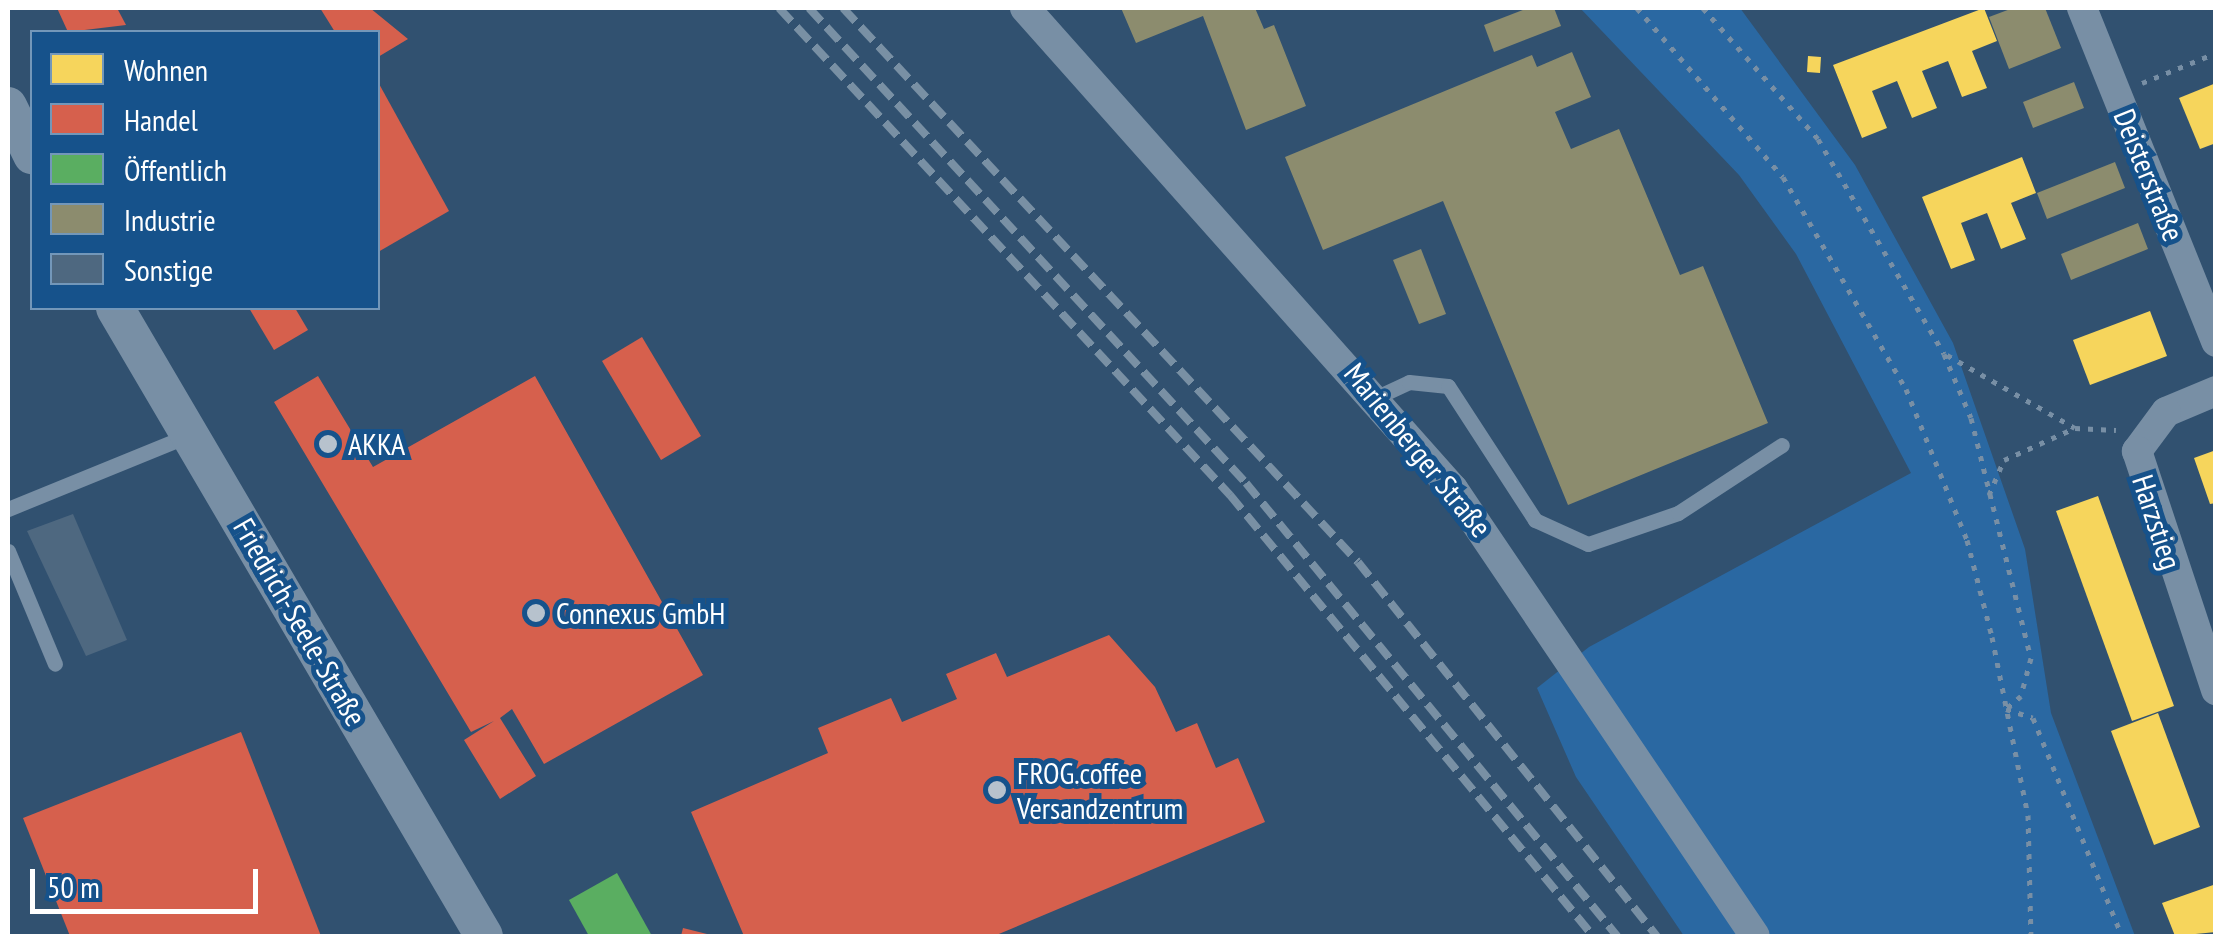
<!DOCTYPE html>
<html>
<head>
<meta charset="utf-8">
<style>
  body { margin:0 }
  #map { position:relative; width:2223px; height:944px; overflow:hidden; background:#315170; font-family:"PT Sans Narrow",sans-serif }
  div>[style] { position:absolute }
  [style*='--x'] { left:calc(var(--x)*1px); top:calc(var(--y)*1px); width:calc(var(--w)*1px); rotate:calc(var(--a)*1deg) }
  .green>* { inset:0; background:#2a68a2 }
  .homes>* { inset:0; background:#f6d55c }
  .shops>* { inset:0; background:#d6604d }
  .public>* { inset:0; background:#5aae61 }
  .industry>* { inset:0; background:#8c8c6e }
  .building>* { inset:0; background:#4e6880 }
  .path>* { height:5px; margin-top:-2.5px; transform-origin:0; background:repeating-linear-gradient(90deg,#788fa5 0 5px,transparent 0 13px) }
  .service>* { height:15px; margin:-7.5px; padding:0 7.5px; transform-origin:7.5px; border-radius:7.5px; background:#788fa5 }
  .minor>* { height:30px; margin:-15px; padding:0 15px; transform-origin:15px; border-radius:15px; background:#788fa5 }
  .tertiary>* { height:38px; margin:-19px; padding:0 19px; transform-origin:19px; border-radius:19px; background:#788fa5 }
  .rail>* { height:8px; margin-top:-4px; transform-origin:0; background:repeating-linear-gradient(90deg,#7990a4 0 18px,transparent 0 26px) }
  .dots>* { width:28px; height:28px; translate:-50% -50%; box-sizing:border-box; border:5px solid #16528b; border-radius:50% }
  span { translate:-50% -50%; white-space:nowrap; text-align:center; line-height:1.15; -webkit-text-stroke:10px #16528b; paint-order:stroke }
  .street-label { font-size:30px; color:#fff }
  .poi-label { font-size:30px; color:#fff }
  .left { translate:0 -50%; text-align:left }
  .frame { position:absolute; inset:0; border:10px solid #fff; pointer-events:none }
  .legend { position:absolute; left:30px; top:30px; width:350px; height:280px; box-sizing:border-box; background:#16528b; border:2px solid #7397b9; margin:0; padding:12px 18px; list-style:none; font-size:30px; color:#fff }
  .legend li { display:flex; align-items:center; gap:20px; height:50px }
  .legend b { width:50px; border:2px solid #7397b9 }
  .scale { position:absolute; left:30px; top:869px; width:228px; height:45px; box-sizing:border-box; border:5px solid #fff; border-top:0; padding-left:12px; font-size:30px; line-height:35px; white-space:nowrap; color:#fff; -webkit-text-stroke:8px #16528b; paint-order:stroke }
</style>
</head>
<body>
<div id="map">
  <div class="green">
    <div style="clip-path:polygon(1580px 8px,1740px 8px,1855px 165px,1953px 343px,2025px 549px,2051px 713px,2135px 936px,1684px 936px,1576px 777px,1537px 688px,1589px 647px,1911px 473px,1796px 254px,1739px 175px)"></div>
  </div>
  <div class="homes">
    <div style="clip-path:polygon(1984px 8px,1997px 41px,1972px 51px,1987px 88px,1962px 97px,1948px 61px,1922px 71px,1937px 108px,1912px 118px,1897px 81px,1872px 91px,1887px 128px,1862px 138px,1833px 65px)"></div>
    <div style="clip-path:polygon(1808px 56px,1821px 57px,1820px 73px,1807px 72px)"></div>
    <div style="clip-path:polygon(2216px 83px,2216px 143px,2200px 149px,2179px 98px)"></div>
    <div style="clip-path:polygon(2022px 157px,2036px 193px,2011px 203px,2026px 239px,2001px 249px,1987px 213px,1961px 223px,1975px 260px,1951px 269px,1922px 197px)"></div>
    <div style="clip-path:polygon(2150px 311px,2167px 356px,2090px 385px,2073px 340px)"></div>
    <div style="clip-path:polygon(2216px 450px,2216px 503px,2210px 504px,2194px 458px)"></div>
    <div style="clip-path:polygon(2098px 496px,2174px 706px,2132px 721px,2056px 511px)"></div>
    <div style="clip-path:polygon(2158px 713px,2200px 827px,2154px 845px,2111px 731px)"></div>
    <div style="clip-path:polygon(2216px 884px,2216px 932px,2175px 936px,2162px 903px)"></div>
  </div>
  <div class="shops">
    <div style="clip-path:polygon(57px 8px,117px 8px,126px 25px,68px 32px)"></div>
    <div style="clip-path:polygon(320px 8px,370px 8px,408px 39px,378px 57px,378px 32px,335px 32px)"></div>
    <div style="clip-path:polygon(378px 82px,449px 211px,378px 252px)"></div>
    <div style="clip-path:polygon(249px 308px,295px 308px,308px 330px,274px 350px)"></div>
    <div style="clip-path:polygon(642px 337px,701px 436px,661px 460px,602px 361px)"></div>
    <div style="clip-path:polygon(318px 376px,373px 467px,535px 376px,703px 675px,544px 764px,512px 709px,500px 718px,536px 776px,500px 799px,464px 740px,494px 721px,471px 732px,274px 402px)"></div>
    <div style="clip-path:polygon(1109px 635px,1155px 687px,1176px 732px,1197px 723px,1216px 768px,1238px 758px,1265px 822px,994px 936px,744px 936px,691px 812px,828px 753px,818px 728px,891px 698px,902px 722px,957px 699px,946px 674px,996px 653px,1007px 677px)"></div>
    <div style="clip-path:polygon(241px 732px,321px 936px,70px 936px,23px 818px)"></div>
    <div style="clip-path:polygon(683px 928px,711px 935px,711px 936px,681px 936px)"></div>
  </div>
  <div class="public">
    <div style="clip-path:polygon(617px 873px,652px 936px,589px 936px,569px 900px)"></div>
  </div>
  <div class="industry">
    <div style="clip-path:polygon(1121px 8px,1255px 8px,1264px 29px,1274px 25px,1306px 106px,1246px 130px,1203px 16px,1136px 43px)"></div>
    <div style="clip-path:polygon(1528px 8px,1554px 8px,1561px 26px,1494px 52px,1484px 25px)"></div>
    <div style="clip-path:polygon(2013px 8px,2045px 8px,2061px 48px,2009px 69px,1989px 17px)"></div>
    <div style="clip-path:polygon(1572px 52px,1591px 97px,1555px 112px,1571px 149px,1619px 129px,1680px 275px,1703px 266px,1768px 423px,1568px 505px,1443px 201px,1323px 250px,1285px 157px,1532px 55px,1537px 67px)"></div>
    <div style="clip-path:polygon(2074px 82px,2084px 108px,2033px 128px,2023px 102px)"></div>
    <div style="clip-path:polygon(2115px 162px,2125px 188px,2047px 219px,2037px 193px)"></div>
    <div style="clip-path:polygon(2138px 223px,2148px 249px,2071px 280px,2061px 254px)"></div>
    <div style="clip-path:polygon(1421px 249px,1446px 314px,1419px 324px,1393px 260px)"></div>
  </div>
  <div class="building">
    <div style="clip-path:polygon(73px 514px,127px 640px,86px 656px,27px 531px)"></div>
  </div>
  <div class="path">
    <div style="--x:1637;--y:8;--w:223;--a:49.2"></div>
    <div style="--x:1783;--y:177;--w:245;--a:59.9"></div>
    <div style="--x:1906;--y:389;--w:163;--a:68"></div>
    <div style="--x:1967;--y:540;--w:100;--a:75.5"></div>
    <div style="--x:1992;--y:637;--w:182;--a:78.6"></div>
    <div style="--x:2028;--y:815;--w:121;--a:88.6"></div>
    <div style="--x:1703;--y:8;--w:174;--a:48.7"></div>
    <div style="--x:1818;--y:139;--w:249;--a:59.6"></div>
    <div style="--x:1944;--y:354;--w:69;--a:67.1"></div>
    <div style="--x:1971;--y:418;--w:247;--a:76"></div>
    <div style="--x:2031;--y:658;--w:39;--a:105"></div>
    <div style="--x:2021;--y:696;--w:20;--a:139"></div>
    <div style="--x:2142;--y:83;--w:80;--a:-22.1"></div>
    <div style="--x:1947;--y:355;--w:147;--a:29.7"></div>
    <div style="--x:2075;--y:428;--w:41;--a:2.8"></div>
    <div style="--x:1989;--y:495;--w:38;--a:-67"></div>
    <div style="--x:2004;--y:460;--w:78;--a:-24.3"></div>
    <div style="--x:2006;--y:709;--w:28;--a:18"></div>
    <div style="--x:2033;--y:718;--w:235;--a:67.8"></div>
  </div>
  <div class="service">
    <div style="--x:1377;--y:397;--w:35;--a:-25"></div>
    <div style="--x:1409;--y:382;--w:39;--a:6"></div>
    <div style="--x:1448;--y:386;--w:160;--a:57"></div>
    <div style="--x:1535;--y:520;--w:58;--a:24.4"></div>
    <div style="--x:1588;--y:544;--w:95;--a:-19"></div>
    <div style="--x:1678;--y:513;--w:124;--a:-33.2"></div>
    <div style="--x:8;--y:509;--w:196;--a:-22.2"></div>
    <div style="--x:8;--y:551;--w:122;--a:67.4"></div>
  </div>
  <div class="minor">
    <div style="--x:1025;--y:8;--w:644;--a:48.34"></div>
    <div style="--x:1453;--y:489;--w:539;--a:55.96"></div>
    <div style="--x:2082;--y:8;--w:360;--a:68.1"></div>
    <div style="--x:2216;--y:391;--w:54;--a:157.2"></div>
    <div style="--x:2166;--y:412;--w:49;--a:126.6"></div>
    <div style="--x:2137;--y:451;--w:252;--a:71.7"></div>
  </div>
  <div class="tertiary">
    <div style="--x:8;--y:106;--w:55;--a:63.9"></div>
    <div style="--x:115;--y:308;--w:728;--a:59.56"></div>
  </div>
  <div class="rail">
    <div style="--x:779;--y:8;--w:664;--a:47.2"></div>
    <div style="--x:1230;--y:495;--w:571;--a:50.54"></div>
    <div style="--x:809;--y:8;--w:645;--a:47.39"></div>
    <div style="--x:1246;--y:483;--w:586;--a:50.68"></div>
    <div style="--x:843;--y:8;--w:756;--a:47.09"></div>
    <div style="--x:1358;--y:562;--w:479;--a:51.4"></div>
  </div>
  <div class="dots">
    <div style="left:328px;top:444px;background:#b7c2cd"></div>
    <div style="left:536px;top:613px;background:#b7c2cd"></div>
    <div style="left:997px;top:790px;background:#b7c2cd"></div>
  </div>
  <div class="street-label">
    <span style="left:2149px;top:175px;rotate:68deg">Deisterstraße</span>
    <span style="left:1418px;top:450px;rotate:51deg">Marienberger Straße</span>
    <span style="left:2157px;top:522px;rotate:72deg">Harzstieg</span>
    <span style="left:300px;top:622px;rotate:60deg">Friedrich-Seele-Straße</span>
  </div>
  <div class="poi-label">
    <span class="left" style="left:348px;top:444px">AKKA</span>
    <span class="left" style="left:556px;top:613px">Connexus GmbH</span>
    <span class="left" style="left:1017px;top:790px">FROG.coffee<br>Versandzentrum</span>
  </div>
  <div class="frame"></div>
  <ul class="legend">
  <li><b style="height:28px;background:#f6d55c"></b>Wohnen</li>
  <li><b style="height:28px;background:#d6604d"></b>Handel</li>
  <li><b style="height:28px;background:#5aae61"></b>Öffentlich</li>
  <li><b style="height:28px;background:#8c8c6e"></b>Industrie</li>
  <li><b style="height:28px;background:#4e6880"></b>Sonstige</li>
  </ul>
  <div class="scale">50 m</div>
</div>
</body>
</html>
